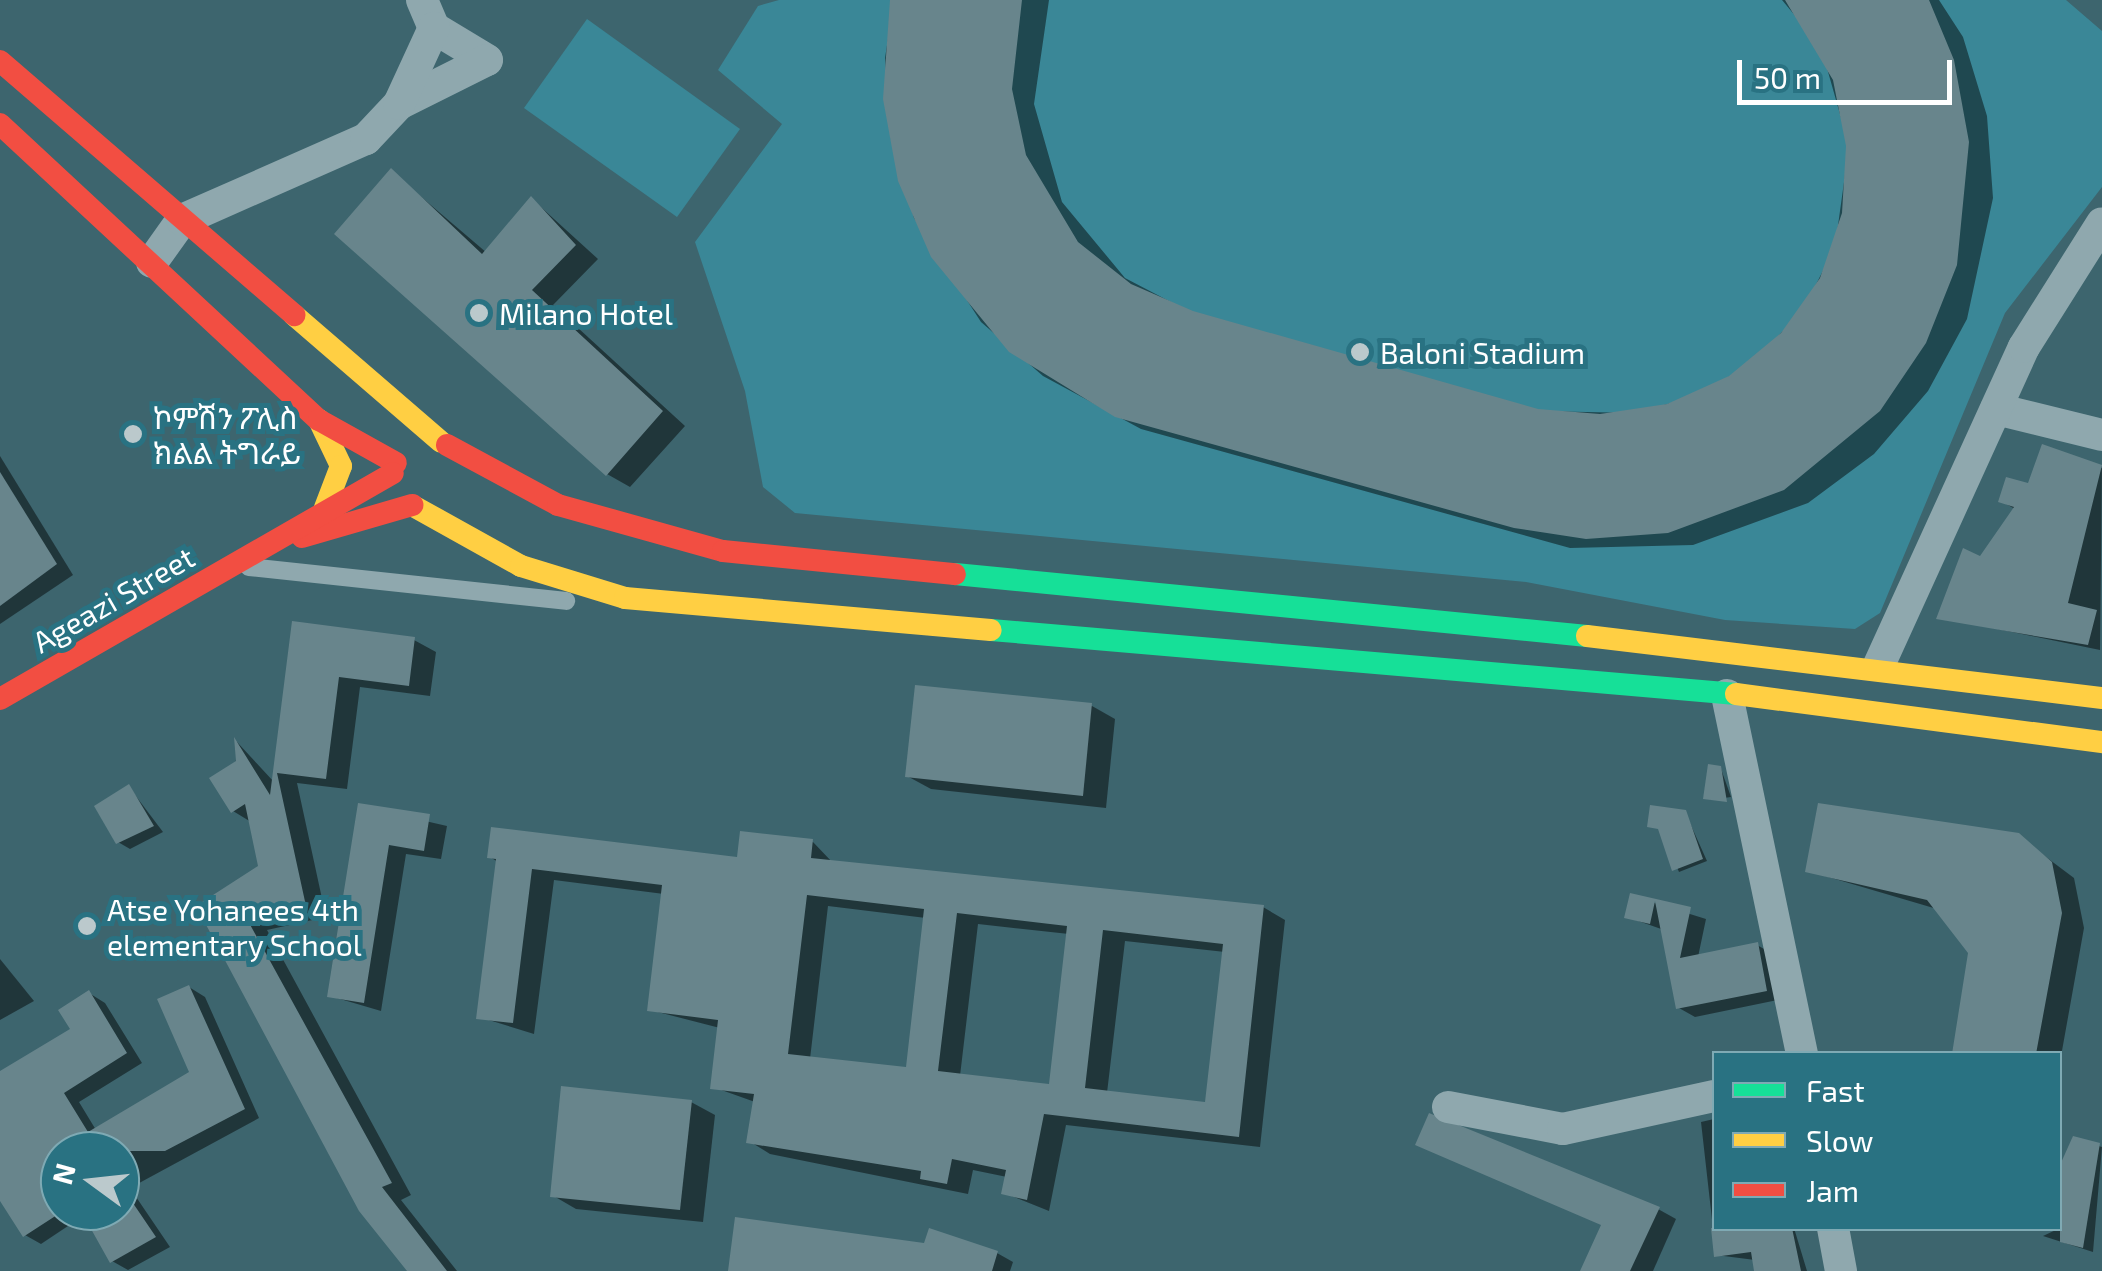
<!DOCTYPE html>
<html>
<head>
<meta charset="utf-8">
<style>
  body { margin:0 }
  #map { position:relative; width:2102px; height:1271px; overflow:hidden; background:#3d656e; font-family:"Exo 2","Noto Sans Ethiopic",sans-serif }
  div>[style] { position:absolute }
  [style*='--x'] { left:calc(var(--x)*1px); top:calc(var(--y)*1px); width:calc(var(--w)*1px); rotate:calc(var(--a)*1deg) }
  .green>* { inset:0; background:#3a8797 }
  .shadow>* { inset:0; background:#0007 }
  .building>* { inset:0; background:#68858c }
  .lane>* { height:18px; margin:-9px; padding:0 9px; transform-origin:9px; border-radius:9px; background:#8fa8ae }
  .street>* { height:32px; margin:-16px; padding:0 16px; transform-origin:16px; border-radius:16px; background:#8fa8ae }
  .fast>* { height:22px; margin:-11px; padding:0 11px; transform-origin:11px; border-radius:11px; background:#16e098 }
  .slow>* { height:22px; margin:-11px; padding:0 11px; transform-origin:11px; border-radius:11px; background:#ffcf43 }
  .jam>* { height:22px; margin:-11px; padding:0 11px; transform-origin:11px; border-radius:11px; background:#f24e42 }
  .dots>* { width:28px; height:28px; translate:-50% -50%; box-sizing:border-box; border:5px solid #297282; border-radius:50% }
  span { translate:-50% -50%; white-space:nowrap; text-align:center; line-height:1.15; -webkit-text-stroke:10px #297282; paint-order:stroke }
  .poi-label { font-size:30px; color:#fff }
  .left { translate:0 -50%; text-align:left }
  .street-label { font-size:30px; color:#fff }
  .legend { position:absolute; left:1712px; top:1051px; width:350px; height:180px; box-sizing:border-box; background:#297282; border:2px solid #7faab4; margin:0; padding:12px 18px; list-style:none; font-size:30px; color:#fff }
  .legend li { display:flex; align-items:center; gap:20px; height:50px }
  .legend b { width:50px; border:2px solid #7faab4 }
  .north { position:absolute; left:40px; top:1131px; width:100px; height:100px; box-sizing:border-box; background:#297282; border:2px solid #7faab4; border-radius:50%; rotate:285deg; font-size:28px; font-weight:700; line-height:40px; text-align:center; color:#fff }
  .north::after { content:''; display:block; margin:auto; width:35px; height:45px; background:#bbc9cc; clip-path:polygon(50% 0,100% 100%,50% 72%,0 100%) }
  .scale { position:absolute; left:1737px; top:60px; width:215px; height:45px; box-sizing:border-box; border:5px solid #fff; border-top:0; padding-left:12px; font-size:30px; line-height:35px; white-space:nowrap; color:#fff; -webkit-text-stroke:8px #297282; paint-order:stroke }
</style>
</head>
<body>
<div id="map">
  <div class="green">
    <div style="clip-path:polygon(779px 0,2066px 0,2102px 31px,2102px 187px,2005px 313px,1880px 613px,1855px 629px,1725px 620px,1526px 582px,795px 513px,763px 487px,745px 391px,695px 242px,782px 124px,718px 70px,758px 6px)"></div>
    <div style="clip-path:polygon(587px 19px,740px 129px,677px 217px,524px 108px)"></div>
  </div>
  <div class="shadow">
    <div style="clip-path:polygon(894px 0,1049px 0,1034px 104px,1062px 202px,1125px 278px,1192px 313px,1538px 411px,1635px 413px,1700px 395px,1758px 358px,1804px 308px,1835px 247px,1849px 146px,1821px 47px,1782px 0,1939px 0,1963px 37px,1987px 116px,1993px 198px,1967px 319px,1928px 391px,1874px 454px,1808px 503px,1693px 545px,1570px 548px,1141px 429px,1043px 376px,981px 322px,914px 218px,891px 140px,885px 58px)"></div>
    <div style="clip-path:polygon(392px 172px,487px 253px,532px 199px,598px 259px,553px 305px,685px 426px,630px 487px,607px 474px)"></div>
    <div style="clip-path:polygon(2043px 447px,2102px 468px,2100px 650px,1939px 617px,2015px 509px,2001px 501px,2030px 486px)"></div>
    <div style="clip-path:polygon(0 456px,73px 575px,0 624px)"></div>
    <div style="clip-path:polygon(294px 624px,414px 640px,436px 652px,430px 696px,360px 687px,347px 789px,297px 783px,326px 917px,267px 930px,411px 1195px,401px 1200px,457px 1271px,410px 1271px,200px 907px,261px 867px,251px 822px,233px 811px,237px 742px,274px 782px)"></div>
    <div style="clip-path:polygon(1092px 706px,1115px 719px,1106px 808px,931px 789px,907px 776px)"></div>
    <div style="clip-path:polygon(1721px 769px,1731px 797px,1710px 800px)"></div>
    <div style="clip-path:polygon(129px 787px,163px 832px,130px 849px,118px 842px)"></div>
    <div style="clip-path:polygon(360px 806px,447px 826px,441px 859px,406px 854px,381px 1011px,330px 996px)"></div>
    <div style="clip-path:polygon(1685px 812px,1707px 861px,1679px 872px,1661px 829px,1650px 826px)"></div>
    <div style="clip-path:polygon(2018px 836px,2074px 878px,2084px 928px,2060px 1062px,2060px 1054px,1955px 1054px,1971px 952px,1937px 909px,1808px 871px)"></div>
    <div style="clip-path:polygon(evenodd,813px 842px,833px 863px,1263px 907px,1285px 920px,1260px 1147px,1066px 1125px,1049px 1211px,1004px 1193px,1007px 1177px,973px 1170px,968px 1194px,770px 1154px,749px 1141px,755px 1102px,713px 1087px,720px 1028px,650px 1010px,664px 894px,554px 880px,534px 1034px,479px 1017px,498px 862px,490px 857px,739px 860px,813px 842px,828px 906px,926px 918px,908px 1070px,810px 1059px,828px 906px,813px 842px,978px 924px,1069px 934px,1051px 1087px,960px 1076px,978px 924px,813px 842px,1125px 941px,1225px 952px,1207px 1105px,1107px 1093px,1125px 941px)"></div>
    <div style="clip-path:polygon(1632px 896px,1706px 919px,1698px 957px,1757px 945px,1773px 954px,1782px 999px,1695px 1017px,1679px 1008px,1664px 930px,1627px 917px)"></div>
    <div style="clip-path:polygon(0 959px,34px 1001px,0 1020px)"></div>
    <div style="clip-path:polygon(evenodd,189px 987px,205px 997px,259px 1118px,130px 1188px,170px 1247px,128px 1270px,112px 1261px,86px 1214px,41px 1244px,25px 1235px,0 1196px,0 1074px,73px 1030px,89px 993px,105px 1003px,142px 1063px,79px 1102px,96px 1130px,193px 1074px,189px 987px,60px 1151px,120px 1151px,120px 1211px,60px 1211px,60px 1151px)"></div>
    <div style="clip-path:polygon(691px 1102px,715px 1115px,703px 1222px,576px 1209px,552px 1195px)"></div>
    <div style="clip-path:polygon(1714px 1119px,1714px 1228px,1794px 1228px,1807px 1271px,1757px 1271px,1755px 1260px,1716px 1255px,1701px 1122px)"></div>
    <div style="clip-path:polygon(2075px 1139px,2102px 1147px,2093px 1252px,2043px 1236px,2060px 1228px,2060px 1187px)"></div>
    <div style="clip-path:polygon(1658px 1209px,1676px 1219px,1653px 1271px,1583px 1271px)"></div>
    <div style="clip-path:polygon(931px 1231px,997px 1253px,1013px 1262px,1010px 1271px,730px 1271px,926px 1246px)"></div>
  </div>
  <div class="building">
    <div style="clip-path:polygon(890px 0,1022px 0,1012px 89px,1026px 155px,1078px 242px,1131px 284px,1193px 311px,1538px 409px,1600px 414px,1667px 404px,1729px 376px,1781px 333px,1820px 278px,1842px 213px,1846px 146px,1833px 80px,1785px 0,1929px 0,1954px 60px,1969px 142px,1957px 265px,1926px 343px,1880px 411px,1784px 490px,1668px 533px,1586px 539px,1514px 528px,1115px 417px,1009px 352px,931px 257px,898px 181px,883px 99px)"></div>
    <div style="clip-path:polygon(391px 168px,482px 254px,531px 196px,576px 245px,532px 290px,663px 411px,606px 476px,334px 234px)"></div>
    <div style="clip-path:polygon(2042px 444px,2102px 465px,2068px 603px,2097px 610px,2088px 645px,1936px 619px,1963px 548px,1980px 556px,2014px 507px,1998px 502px,2006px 477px,2028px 483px)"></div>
    <div style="clip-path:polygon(0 472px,57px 564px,0 606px)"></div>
    <div style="clip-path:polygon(292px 621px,415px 637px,409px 686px,339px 677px,326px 779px,277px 773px,306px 906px,247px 919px,392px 1183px,382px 1187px,447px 1271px,407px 1271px,359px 1211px,196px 906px,258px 866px,245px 804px,231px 813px,209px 778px,236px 761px,234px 737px,270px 795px)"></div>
    <div style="clip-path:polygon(915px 685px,1092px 703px,1083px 796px,905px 777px)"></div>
    <div style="clip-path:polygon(1708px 764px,1721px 766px,1727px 802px,1703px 799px)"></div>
    <div style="clip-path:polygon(129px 784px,154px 826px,116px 844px,94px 806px)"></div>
    <div style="clip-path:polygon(358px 803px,430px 814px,424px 851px,389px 845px,364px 1003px,327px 997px)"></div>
    <div style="clip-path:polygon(1818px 803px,2019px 833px,2052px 862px,2062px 913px,2036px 1054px,1952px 1054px,1968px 953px,1927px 900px,1805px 872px)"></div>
    <div style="clip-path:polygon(1650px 805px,1686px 810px,1703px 859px,1672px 871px,1658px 829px,1647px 827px)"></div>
    <div style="clip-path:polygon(evenodd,491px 827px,737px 857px,740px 831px,813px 839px,811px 858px,1264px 905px,1239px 1137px,1044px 1114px,1027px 1200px,1001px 1194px,1006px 1170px,952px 1159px,947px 1184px,920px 1179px,921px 1171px,746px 1143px,754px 1094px,710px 1089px,718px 1020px,647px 1011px,662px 885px,532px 869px,513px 1023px,476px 1019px,496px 859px,487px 858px,491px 827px,807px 895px,924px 909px,906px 1067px,788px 1054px,807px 895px,491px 827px,957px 913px,1067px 926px,1049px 1084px,938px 1071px,957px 913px,491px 827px,1103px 930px,1223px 944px,1205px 1102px,1085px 1088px,1103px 930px)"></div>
    <div style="clip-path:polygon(1630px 893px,1691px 907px,1680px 958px,1758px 942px,1767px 991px,1676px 1009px,1655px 901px,1650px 924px,1624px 918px)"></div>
    <div style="clip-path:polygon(189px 985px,245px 1109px,165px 1151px,60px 1151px,60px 1213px,23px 1237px,0 1201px,0 1071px,70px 1029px,58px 1010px,89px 990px,127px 1053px,64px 1093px,88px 1132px,189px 1072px,157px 999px)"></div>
    <div style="clip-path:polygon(561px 1086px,692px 1100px,680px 1210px,550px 1197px)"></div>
    <div style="clip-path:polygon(1429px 1113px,1660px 1207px,1630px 1271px,1580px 1271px,1601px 1225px,1415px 1145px)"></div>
    <div style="clip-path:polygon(2073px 1136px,2100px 1143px,2083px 1248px,2060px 1242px,2060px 1165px)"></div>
    <div style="clip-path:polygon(120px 1184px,156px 1237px,110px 1263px,81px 1211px,120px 1211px)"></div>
    <div style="clip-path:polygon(735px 1217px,924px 1243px,929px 1228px,998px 1251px,992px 1271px,728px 1271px)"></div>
    <div style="clip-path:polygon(1711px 1228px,1792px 1228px,1801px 1271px,1754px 1271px,1751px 1252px,1714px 1257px)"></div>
  </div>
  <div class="lane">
    <div style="--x:249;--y:567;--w:319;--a:6.1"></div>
  </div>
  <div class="street">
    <div style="--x:422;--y:0;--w:30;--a:67"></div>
    <div style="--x:434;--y:28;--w:62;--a:31.1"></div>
    <div style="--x:399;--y:104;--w:98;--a:-26.6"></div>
    <div style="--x:152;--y:262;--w:52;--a:-54.5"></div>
    <div style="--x:182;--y:220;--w:201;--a:-23.8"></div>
    <div style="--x:366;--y:139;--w:48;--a:-46.7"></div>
    <div style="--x:399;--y:104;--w:84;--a:-65.3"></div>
    <div style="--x:1996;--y:409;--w:109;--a:13.8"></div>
    <div style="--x:1879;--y:665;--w:349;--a:-65.5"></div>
    <div style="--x:2024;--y:347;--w:146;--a:-57.8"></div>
    <div style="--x:1727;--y:695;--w:367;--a:78.2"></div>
    <div style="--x:1448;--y:1107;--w:117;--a:10.8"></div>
    <div style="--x:1563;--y:1129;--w:155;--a:-12.3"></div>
    <div style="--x:1833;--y:1228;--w:44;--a:79.5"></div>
  </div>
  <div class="fast">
    <div style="--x:955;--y:574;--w:635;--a:5.6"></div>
    <div style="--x:991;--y:630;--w:748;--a:4.91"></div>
  </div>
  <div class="slow">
    <div style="--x:294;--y:315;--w:194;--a:40.8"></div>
    <div style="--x:319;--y:420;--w:51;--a:64.4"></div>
    <div style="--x:341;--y:466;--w:45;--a:110.9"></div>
    <div style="--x:415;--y:507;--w:121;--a:29.1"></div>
    <div style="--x:521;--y:566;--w:109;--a:17.1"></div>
    <div style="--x:625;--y:598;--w:367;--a:5"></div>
    <div style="--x:1587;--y:636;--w:519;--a:6.86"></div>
    <div style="--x:1736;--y:694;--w:369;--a:7.5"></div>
  </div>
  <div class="jam">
    <div style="--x:0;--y:61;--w:389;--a:40.8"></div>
    <div style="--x:0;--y:124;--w:435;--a:42.9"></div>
    <div style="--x:319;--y:420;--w:88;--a:29.2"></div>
    <div style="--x:447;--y:445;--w:126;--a:28.4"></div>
    <div style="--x:558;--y:505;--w:171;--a:15.6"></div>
    <div style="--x:723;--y:551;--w:233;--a:5.7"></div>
    <div style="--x:302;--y:537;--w:115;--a:-16.2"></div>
    <div style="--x:0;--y:699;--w:453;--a:-29.9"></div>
  </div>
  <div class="dots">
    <div style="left:479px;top:313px;background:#bbc9cc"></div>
    <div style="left:1360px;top:352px;background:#bbc9cc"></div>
    <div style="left:133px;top:434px;background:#bbc9cc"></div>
    <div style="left:87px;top:926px;background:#bbc9cc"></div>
  </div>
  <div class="poi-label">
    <span class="left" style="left:499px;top:313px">Milano Hotel</span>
    <span class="left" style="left:1380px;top:352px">Baloni Stadium</span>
    <span class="left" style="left:153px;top:434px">ኮምሽን ፖሊስ<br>ክልል ትግራይ</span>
    <span class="left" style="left:107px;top:926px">Atse Yohanees 4th<br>elementary School</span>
  </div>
  <div class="street-label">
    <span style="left:113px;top:599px;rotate:-30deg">Ageazi Street</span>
  </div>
  <ul class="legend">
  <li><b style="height:12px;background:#16e098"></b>Fast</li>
  <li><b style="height:12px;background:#ffcf43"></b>Slow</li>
  <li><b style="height:12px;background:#f24e42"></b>Jam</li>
  </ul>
  <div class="north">N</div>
  <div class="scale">50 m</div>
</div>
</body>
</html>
